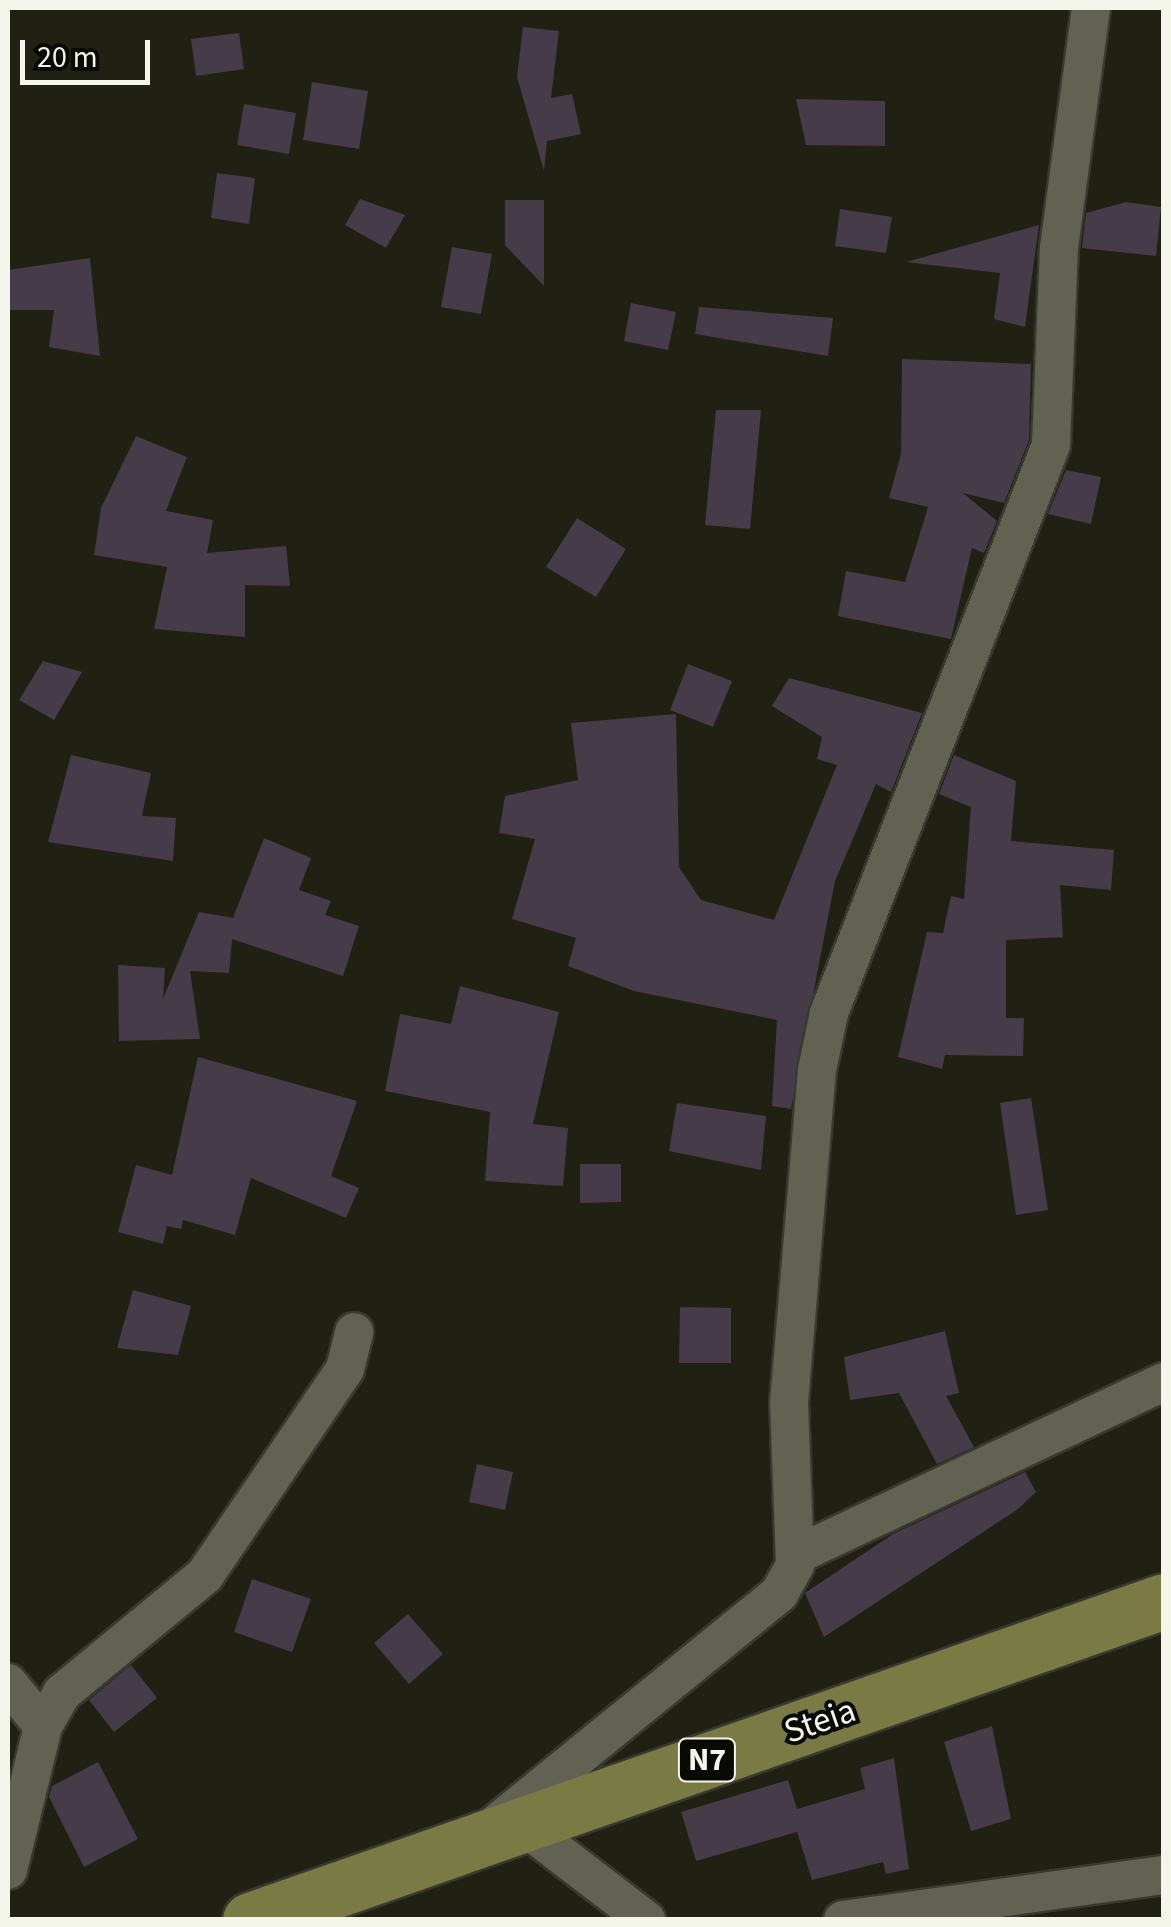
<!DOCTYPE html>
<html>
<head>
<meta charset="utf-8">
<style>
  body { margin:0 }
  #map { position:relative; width:1171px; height:1927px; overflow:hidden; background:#202112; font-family:"Source Sans 3",sans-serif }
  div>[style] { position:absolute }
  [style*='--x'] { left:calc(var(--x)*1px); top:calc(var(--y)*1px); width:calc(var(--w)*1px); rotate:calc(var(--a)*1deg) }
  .building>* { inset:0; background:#453b49 }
  .roads { filter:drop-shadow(2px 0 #393930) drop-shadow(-2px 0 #393930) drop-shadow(0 2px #393930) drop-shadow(0 -2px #393930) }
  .minor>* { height:38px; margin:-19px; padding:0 19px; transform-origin:19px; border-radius:19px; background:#616252 }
  .primary>* { height:55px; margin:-27.5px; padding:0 27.5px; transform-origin:27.5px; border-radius:27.5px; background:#797a44 }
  span { translate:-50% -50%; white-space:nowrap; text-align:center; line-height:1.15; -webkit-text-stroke:8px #0a0a05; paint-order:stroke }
  .shield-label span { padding:2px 8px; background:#0a0a05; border:2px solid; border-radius:8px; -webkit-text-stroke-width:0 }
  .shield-label { font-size:32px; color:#f4f5eb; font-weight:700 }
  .street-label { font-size:35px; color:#f4f5eb }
  .frame { position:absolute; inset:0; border:10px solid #f4f5eb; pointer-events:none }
  .scale { position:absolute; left:20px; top:40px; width:130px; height:45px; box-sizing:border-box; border:5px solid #f4f5eb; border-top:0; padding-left:12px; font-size:30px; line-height:35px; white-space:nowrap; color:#f4f5eb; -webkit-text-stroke:8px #0a0a05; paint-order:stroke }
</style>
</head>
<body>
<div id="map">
  <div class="building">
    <div style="clip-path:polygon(523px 27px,559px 31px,551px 98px,572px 94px,581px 134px,547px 141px,544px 171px,517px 77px)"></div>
    <div style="clip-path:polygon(239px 33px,244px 69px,196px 76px,191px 39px)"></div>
    <div style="clip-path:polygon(312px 82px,368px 91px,359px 149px,303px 140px)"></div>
    <div style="clip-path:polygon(796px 99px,885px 101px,885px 146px,806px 145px)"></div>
    <div style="clip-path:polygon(244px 104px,296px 113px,289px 154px,237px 145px)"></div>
    <div style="clip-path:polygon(217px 173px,255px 178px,249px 224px,211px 218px)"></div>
    <div style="clip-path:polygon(360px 199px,405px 215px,386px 248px,345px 225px)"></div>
    <div style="clip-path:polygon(505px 200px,544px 200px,544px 286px,505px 245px)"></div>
    <div style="clip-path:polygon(1126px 202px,1161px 207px,1156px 256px,1082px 248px,1086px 213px)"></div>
    <div style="clip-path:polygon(840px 209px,892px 217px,886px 253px,835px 246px)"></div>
    <div style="clip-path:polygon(1039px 225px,1025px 327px,994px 319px,1000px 273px,906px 262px)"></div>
    <div style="clip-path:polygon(452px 247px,492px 254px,481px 314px,441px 307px)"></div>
    <div style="clip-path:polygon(90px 258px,100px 356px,49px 347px,54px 310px,8px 310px,8px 270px)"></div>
    <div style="clip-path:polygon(631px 303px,676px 312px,668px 350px,624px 341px)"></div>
    <div style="clip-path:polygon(699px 307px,833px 318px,828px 356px,695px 334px)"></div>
    <div style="clip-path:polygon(902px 359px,1031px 364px,1029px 440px,1004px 503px,963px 493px,997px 521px,984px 553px,972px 548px,951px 639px,838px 616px,846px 571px,905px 582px,928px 507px,889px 498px,901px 454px)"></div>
    <div style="clip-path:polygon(716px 410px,761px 410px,750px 529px,705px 525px)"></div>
    <div style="clip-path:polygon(136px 436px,187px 457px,166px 511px,213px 520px,207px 553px,286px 546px,290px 586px,245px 585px,245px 637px,154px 629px,167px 567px,94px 555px,101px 508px)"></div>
    <div style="clip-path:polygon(1066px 470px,1101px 477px,1091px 524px,1048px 514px)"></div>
    <div style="clip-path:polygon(577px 518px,626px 549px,596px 597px,546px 567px)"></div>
    <div style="clip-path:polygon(43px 661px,82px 672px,54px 720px,19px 700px)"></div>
    <div style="clip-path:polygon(688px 664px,732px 681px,713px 727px,670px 710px)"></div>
    <div style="clip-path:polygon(789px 678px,922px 713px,891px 792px,876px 784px,835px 881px,791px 1109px,772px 1106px,777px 1020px,634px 991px,568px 966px,576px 938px,512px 919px,535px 839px,499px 833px,505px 796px,578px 780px,571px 723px,676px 714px,679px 867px,701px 900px,774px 920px,837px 765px,817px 759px,822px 737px,772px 706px)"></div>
    <div style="clip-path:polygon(71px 755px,151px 773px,142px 816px,176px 818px,173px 861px,48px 842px)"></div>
    <div style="clip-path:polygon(954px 755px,1016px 781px,1011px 841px,1114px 850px,1111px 890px,1060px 885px,1063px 937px,1006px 940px,1006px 1018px,1024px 1018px,1023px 1056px,945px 1055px,942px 1069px,898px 1057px,927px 932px,943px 933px,951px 896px,964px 899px,971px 807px,939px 794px)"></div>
    <div style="clip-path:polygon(264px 838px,311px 858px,299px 890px,331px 901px,325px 915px,359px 926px,343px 976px,232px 939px,229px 973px,190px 971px,200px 1039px,119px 1041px,118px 965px,165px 968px,163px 999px,199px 912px,233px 918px)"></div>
    <div style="clip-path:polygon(460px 986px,559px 1012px,533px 1124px,568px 1128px,563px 1186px,485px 1181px,490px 1112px,385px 1091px,400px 1014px,451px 1024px)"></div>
    <div style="clip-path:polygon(198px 1057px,357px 1101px,331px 1176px,359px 1188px,346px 1218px,251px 1178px,235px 1235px,183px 1220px,181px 1229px,167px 1226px,163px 1244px,118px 1232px,136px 1165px,172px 1175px)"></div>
    <div style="clip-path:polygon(1031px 1098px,1048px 1210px,1016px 1215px,1000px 1103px)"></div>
    <div style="clip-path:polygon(677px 1103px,766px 1116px,761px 1170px,669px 1151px)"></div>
    <div style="clip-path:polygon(580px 1164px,621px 1164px,621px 1202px,580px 1203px)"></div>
    <div style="clip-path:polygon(133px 1290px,191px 1306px,178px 1355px,117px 1348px)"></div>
    <div style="clip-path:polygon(680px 1307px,731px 1308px,731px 1363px,679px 1363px)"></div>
    <div style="clip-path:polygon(945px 1331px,959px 1393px,946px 1396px,974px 1447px,937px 1464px,899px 1393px,850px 1400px,844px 1357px)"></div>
    <div style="clip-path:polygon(477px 1464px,513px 1472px,505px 1510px,469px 1502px)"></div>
    <div style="clip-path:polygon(1025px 1472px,1036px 1492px,1018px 1509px,824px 1637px,805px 1593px,893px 1534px)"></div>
    <div style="clip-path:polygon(252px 1579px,311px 1599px,292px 1652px,234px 1632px)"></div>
    <div style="clip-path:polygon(408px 1614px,443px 1654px,409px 1684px,374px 1643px)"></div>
    <div style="clip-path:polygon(131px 1665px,157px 1698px,114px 1732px,89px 1700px)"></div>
    <div style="clip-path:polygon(992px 1726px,1011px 1819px,971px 1831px,944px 1742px)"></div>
    <div style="clip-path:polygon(894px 1758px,909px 1869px,886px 1874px,883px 1862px,812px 1880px,797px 1832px,696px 1861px,681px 1812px,788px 1780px,797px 1809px,865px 1789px,860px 1768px)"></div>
    <div style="clip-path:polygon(98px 1762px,138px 1839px,84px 1867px,49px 1797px,52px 1786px)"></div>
  </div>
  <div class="roads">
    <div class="minor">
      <div style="--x:798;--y:1554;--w:404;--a:-25.2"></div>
      <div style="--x:8;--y:1683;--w:55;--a:50.9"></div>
      <div style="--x:497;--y:1823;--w:363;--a:-39.1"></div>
      <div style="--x:779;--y:1594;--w:33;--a:-61"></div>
      <div style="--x:795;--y:1565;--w:162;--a:-92.1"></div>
      <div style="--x:789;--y:1403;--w:334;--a:-85.2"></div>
      <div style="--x:817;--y:1070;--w:58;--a:-78.1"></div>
      <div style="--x:829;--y:1013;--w:610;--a:-68.65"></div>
      <div style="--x:1051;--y:445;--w:197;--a:-87.7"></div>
      <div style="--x:1059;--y:248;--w:242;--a:-82.4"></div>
      <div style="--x:521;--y:1824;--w:158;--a:37.5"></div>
      <div style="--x:8;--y:1870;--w:148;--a:-76.3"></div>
      <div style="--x:43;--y:1726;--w:38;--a:-60"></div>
      <div style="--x:62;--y:1693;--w:185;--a:-39.5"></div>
      <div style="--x:205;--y:1575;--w:249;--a:-55.8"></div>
      <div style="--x:345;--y:1369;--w:38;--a:-76"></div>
      <div style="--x:843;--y:1920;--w:324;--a:-8"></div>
    </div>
    <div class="primary">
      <div style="--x:250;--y:1920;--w:968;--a:-19.24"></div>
    </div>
  </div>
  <div class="shield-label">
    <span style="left:707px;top:1760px">N7</span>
  </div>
  <div class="street-label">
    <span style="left:820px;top:1721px;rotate:-19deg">Steia</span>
  </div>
  <div class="frame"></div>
  <div class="scale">20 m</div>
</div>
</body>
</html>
